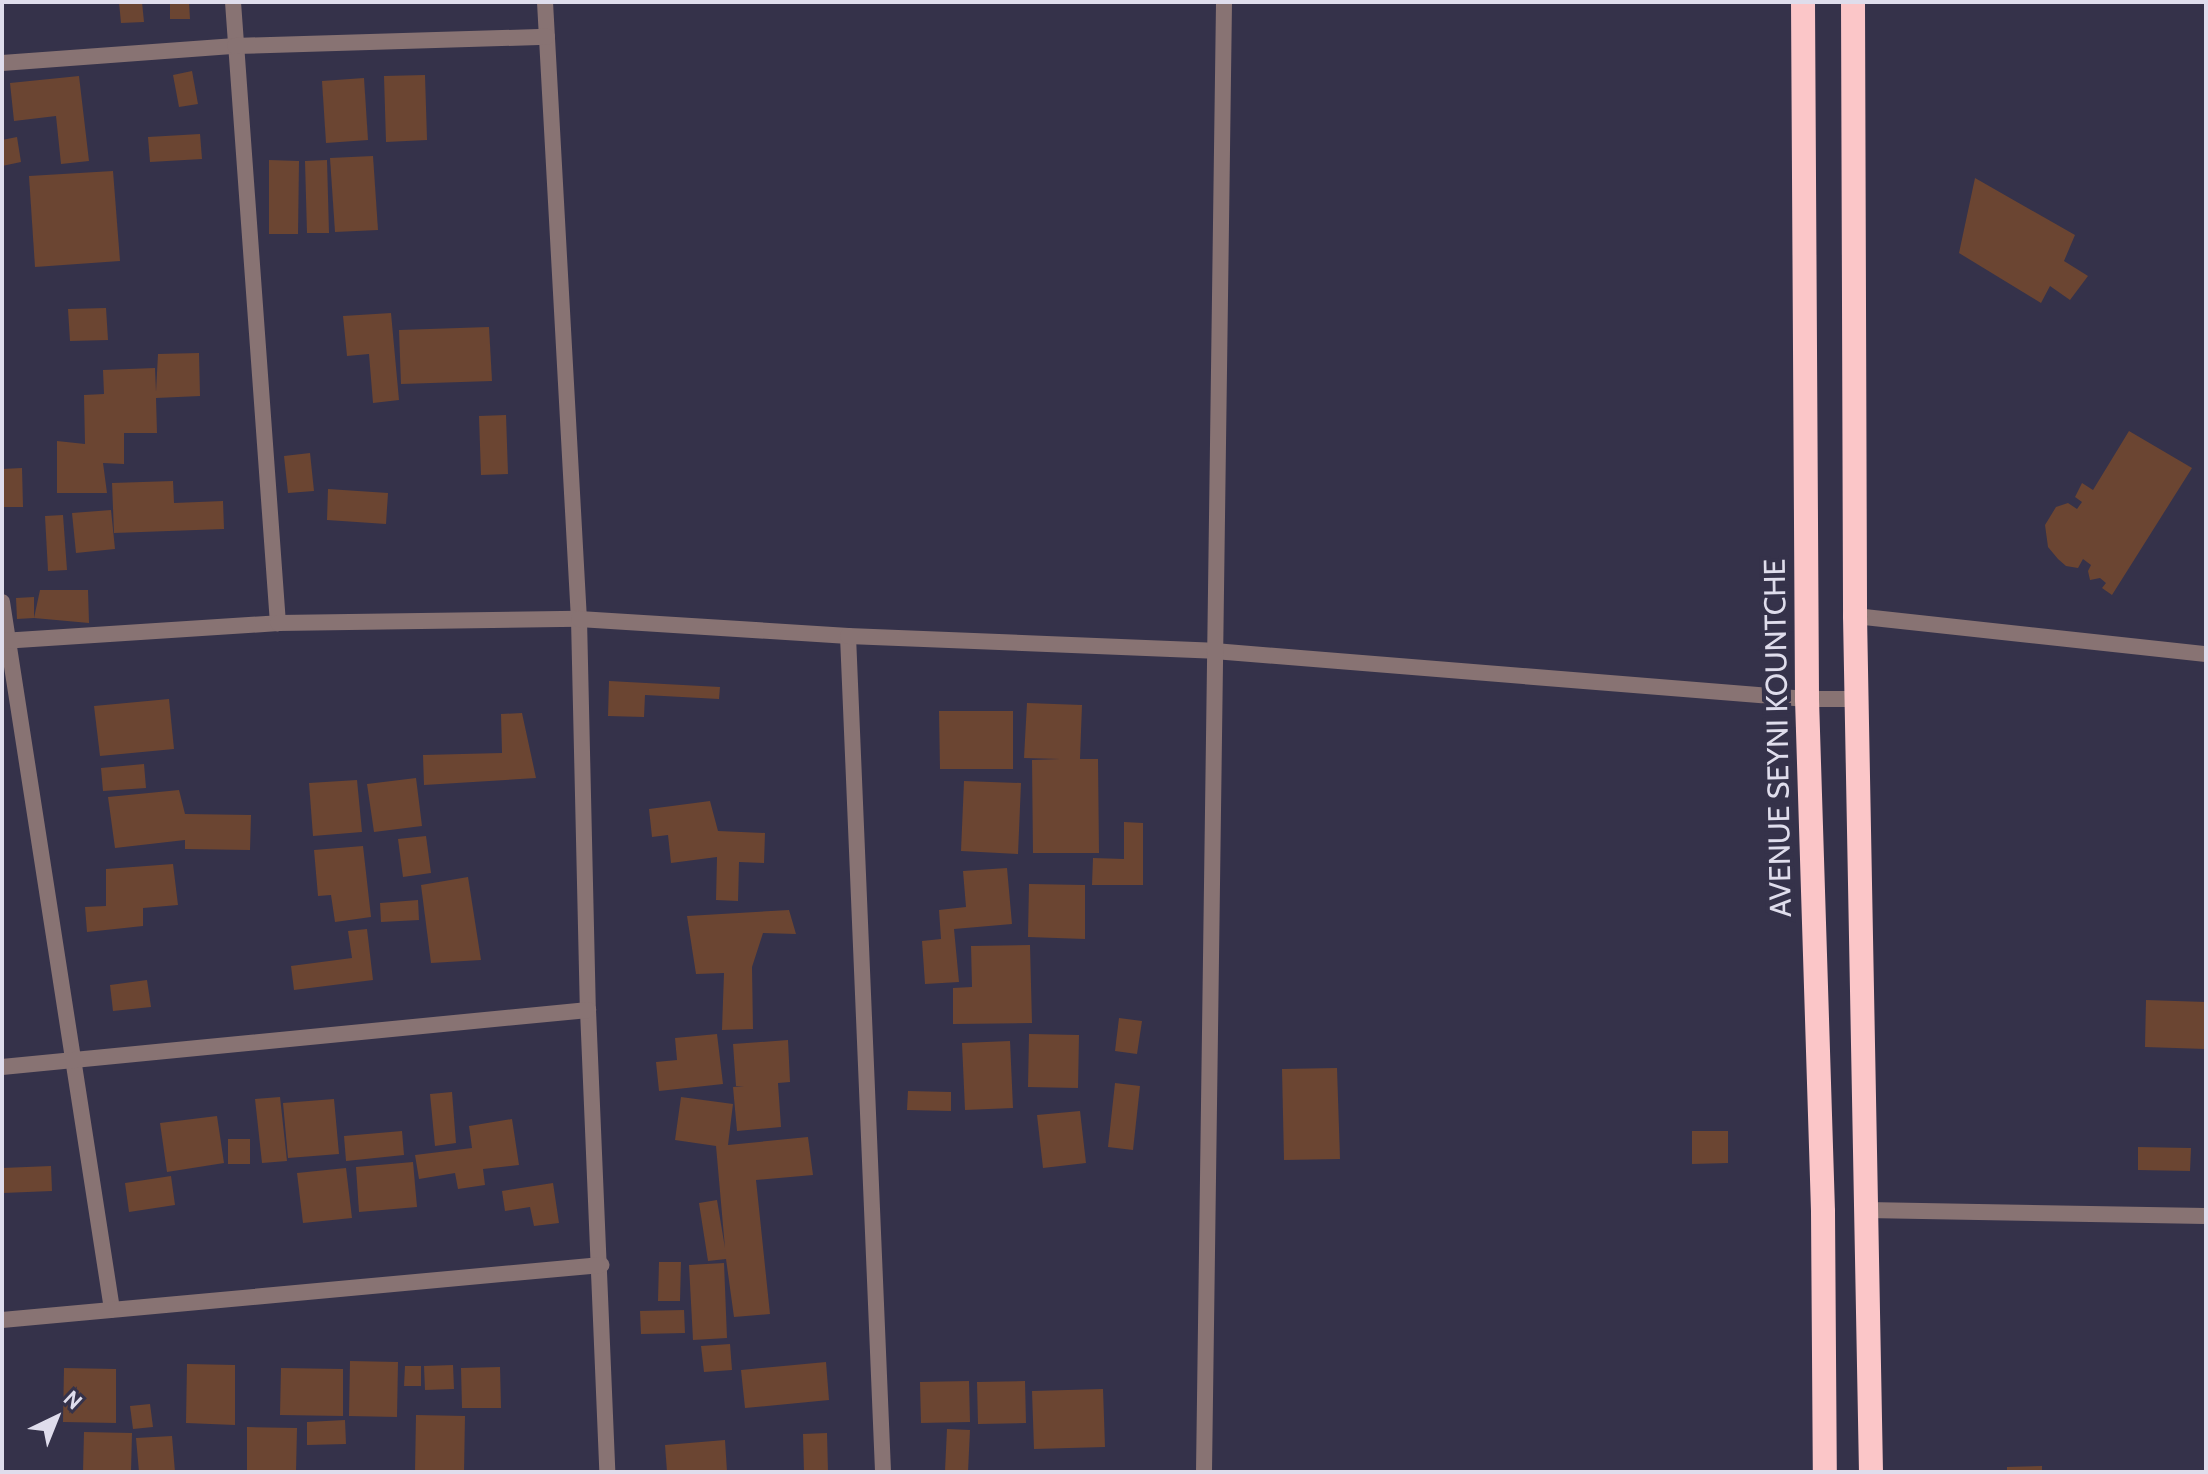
<!DOCTYPE html>
<html>
<head>
<meta charset="utf-8">
<style>
  body { margin:0 }
  #map { position:relative; width:2208px; height:1474px; overflow:hidden; background:#35324a; font-family:Cabin,sans-serif }
  div>[style] { position:absolute }
  [style*='--x'] { left:calc(var(--x)*1px); top:calc(var(--y)*1px); width:calc(var(--w)*1px); rotate:calc(var(--a)*1deg) }
  .building>* { inset:0; background:#6b4532 }
  .street>* { height:16px; margin:-8px; padding:0 8px; transform-origin:8px; border-radius:8px; background:#887373 }
  .highway>* { height:24px; margin:-12px; padding:0 12px; transform-origin:12px; border-radius:12px; background:#fbc6c8 }
  span { translate:-50% -50%; white-space:nowrap; text-align:center; line-height:1.15; -webkit-text-stroke:8px #35324a; paint-order:stroke }
  .street-label { font-size:30px; color:#dfddec }
  .frame { position:absolute; inset:0; border:4px solid #dfddec; pointer-events:none }
  .north { position:absolute; left:16px; top:1378px; width:80px; height:80px; -webkit-text-stroke:6px #35324a; paint-order:stroke; rotate:43deg; font-size:22px; font-weight:700; line-height:32px; text-align:center; color:#dfddec }
  .north::after { content:''; display:block; margin:auto; width:28px; height:36px; background:#dfddec; clip-path:polygon(50% 0,100% 100%,50% 72%,0 100%) }
</style>
</head>
<body>
<div id="map">
  <div class="building">
    <div style="clip-path:polygon(119px 2px,142px 2px,144px 22px,121px 23px)"></div>
    <div style="clip-path:polygon(170px 2px,189px 2px,190px 19px,170px 19px)"></div>
    <div style="clip-path:polygon(192px 71px,198px 104px,179px 107px,173px 75px)"></div>
    <div style="clip-path:polygon(425px 75px,427px 140px,386px 142px,384px 76px)"></div>
    <div style="clip-path:polygon(79px 76px,89px 161px,61px 164px,56px 116px,14px 121px,10px 83px)"></div>
    <div style="clip-path:polygon(364px 78px,368px 140px,326px 143px,322px 81px)"></div>
    <div style="clip-path:polygon(200px 134px,202px 159px,150px 162px,148px 137px)"></div>
    <div style="clip-path:polygon(17px 137px,21px 162px,2px 166px,2px 140px)"></div>
    <div style="clip-path:polygon(373px 156px,378px 230px,335px 232px,330px 158px)"></div>
    <div style="clip-path:polygon(269px 160px,299px 161px,298px 234px,269px 234px)"></div>
    <div style="clip-path:polygon(327px 160px,329px 233px,307px 233px,305px 161px)"></div>
    <div style="clip-path:polygon(113px 171px,120px 261px,35px 267px,29px 176px)"></div>
    <div style="clip-path:polygon(1975px 178px,2075px 235px,2064px 261px,2088px 276px,2070px 300px,2050px 286px,2041px 303px,1959px 253px)"></div>
    <div style="clip-path:polygon(106px 308px,108px 340px,70px 341px,68px 309px)"></div>
    <div style="clip-path:polygon(391px 313px,399px 400px,373px 403px,369px 354px,347px 356px,343px 316px)"></div>
    <div style="clip-path:polygon(489px 327px,492px 381px,401px 384px,399px 330px)"></div>
    <div style="clip-path:polygon(199px 353px,200px 396px,156px 398px,157px 433px,124px 433px,124px 464px,103px 463px,107px 493px,57px 493px,57px 441px,85px 444px,84px 395px,104px 394px,103px 370px,155px 368px,156px 392px,158px 354px)"></div>
    <div style="clip-path:polygon(506px 415px,508px 474px,481px 475px,479px 416px)"></div>
    <div style="clip-path:polygon(2129px 431px,2192px 468px,2112px 595px,2102px 588px,2106px 583px,2100px 578px,2090px 580px,2088px 571px,2091px 565px,2083px 559px,2078px 568px,2066px 566px,2058px 559px,2048px 547px,2045px 525px,2056px 507px,2068px 503px,2077px 509px,2082px 502px,2075px 497px,2082px 483px,2093px 490px)"></div>
    <div style="clip-path:polygon(310px 453px,314px 491px,288px 493px,284px 456px)"></div>
    <div style="clip-path:polygon(22px 468px,23px 507px,2px 507px,2px 469px)"></div>
    <div style="clip-path:polygon(173px 481px,174px 503px,223px 501px,224px 529px,114px 533px,112px 483px)"></div>
    <div style="clip-path:polygon(328px 489px,388px 493px,386px 524px,327px 520px)"></div>
    <div style="clip-path:polygon(111px 510px,115px 549px,76px 553px,72px 513px)"></div>
    <div style="clip-path:polygon(63px 515px,67px 570px,48px 571px,45px 516px)"></div>
    <div style="clip-path:polygon(40px 590px,88px 590px,89px 623px,34px 618px)"></div>
    <div style="clip-path:polygon(34px 597px,34px 618px,17px 619px,16px 598px)"></div>
    <div style="clip-path:polygon(609px 681px,720px 687px,719px 699px,645px 695px,644px 717px,608px 716px)"></div>
    <div style="clip-path:polygon(169px 699px,174px 749px,100px 756px,94px 706px)"></div>
    <div style="clip-path:polygon(1027px 703px,1082px 705px,1080px 759px,1098px 759px,1099px 853px,1033px 853px,1032px 760px,1060px 759px,1024px 758px)"></div>
    <div style="clip-path:polygon(939px 711px,1013px 711px,1013px 769px,940px 769px)"></div>
    <div style="clip-path:polygon(522px 713px,536px 778px,424px 785px,423px 755px,502px 753px,501px 714px)"></div>
    <div style="clip-path:polygon(144px 764px,146px 788px,103px 791px,101px 768px)"></div>
    <div style="clip-path:polygon(416px 778px,422px 826px,374px 832px,367px 784px)"></div>
    <div style="clip-path:polygon(357px 780px,362px 832px,313px 836px,309px 783px)"></div>
    <div style="clip-path:polygon(964px 781px,1021px 783px,1018px 854px,961px 851px)"></div>
    <div style="clip-path:polygon(179px 790px,185px 814px,251px 815px,250px 850px,185px 849px,185px 840px,115px 848px,108px 797px)"></div>
    <div style="clip-path:polygon(710px 801px,718px 831px,765px 833px,764px 863px,739px 862px,738px 901px,716px 900px,717px 857px,671px 863px,668px 835px,652px 837px,649px 809px)"></div>
    <div style="clip-path:polygon(1124px 822px,1143px 823px,1143px 885px,1092px 885px,1093px 858px,1124px 859px)"></div>
    <div style="clip-path:polygon(426px 836px,431px 873px,403px 877px,398px 839px)"></div>
    <div style="clip-path:polygon(363px 846px,371px 917px,335px 922px,331px 895px,318px 896px,314px 850px)"></div>
    <div style="clip-path:polygon(173px 864px,178px 905px,143px 908px,143px 926px,87px 932px,85px 907px,106px 906px,106px 869px)"></div>
    <div style="clip-path:polygon(1007px 868px,1012px 924px,954px 929px,959px 982px,925px 984px,922px 941px,941px 939px,939px 910px,966px 907px,963px 871px)"></div>
    <div style="clip-path:polygon(468px 877px,481px 960px,431px 963px,421px 885px)"></div>
    <div style="clip-path:polygon(1029px 884px,1085px 885px,1085px 939px,1028px 937px)"></div>
    <div style="clip-path:polygon(418px 900px,419px 920px,381px 922px,380px 903px)"></div>
    <div style="clip-path:polygon(789px 910px,796px 934px,763px 933px,752px 967px,753px 1029px,722px 1030px,724px 973px,696px 974px,687px 916px)"></div>
    <div style="clip-path:polygon(367px 929px,373px 980px,294px 990px,291px 966px,352px 958px,348px 931px)"></div>
    <div style="clip-path:polygon(1030px 945px,1032px 1023px,953px 1024px,953px 988px,972px 987px,971px 946px)"></div>
    <div style="clip-path:polygon(147px 980px,151px 1007px,113px 1011px,110px 985px)"></div>
    <div style="clip-path:polygon(2146px 1000px,2206px 1002px,2206px 1049px,2145px 1047px)"></div>
    <div style="clip-path:polygon(1119px 1018px,1142px 1021px,1137px 1054px,1115px 1051px)"></div>
    <div style="clip-path:polygon(717px 1034px,723px 1084px,659px 1091px,656px 1062px,677px 1060px,675px 1038px)"></div>
    <div style="clip-path:polygon(1029px 1034px,1079px 1035px,1078px 1088px,1028px 1087px)"></div>
    <div style="clip-path:polygon(788px 1040px,790px 1082px,778px 1083px,781px 1127px,737px 1131px,733px 1087px,744px 1086px,736px 1086px,733px 1044px)"></div>
    <div style="clip-path:polygon(1010px 1041px,1013px 1108px,965px 1110px,962px 1043px)"></div>
    <div style="clip-path:polygon(1337px 1068px,1340px 1159px,1284px 1160px,1282px 1069px)"></div>
    <div style="clip-path:polygon(1115px 1083px,1140px 1086px,1133px 1150px,1108px 1147px)"></div>
    <div style="clip-path:polygon(908px 1091px,951px 1092px,951px 1111px,907px 1110px)"></div>
    <div style="clip-path:polygon(452px 1092px,456px 1143px,435px 1146px,430px 1094px)"></div>
    <div style="clip-path:polygon(280px 1097px,287px 1161px,262px 1163px,255px 1099px)"></div>
    <div style="clip-path:polygon(681px 1097px,733px 1104px,728px 1145px,808px 1137px,813px 1175px,756px 1180px,770px 1314px,734px 1317px,726px 1259px,708px 1261px,699px 1203px,717px 1200px,725px 1248px,716px 1146px,675px 1140px)"></div>
    <div style="clip-path:polygon(334px 1099px,339px 1154px,288px 1158px,283px 1103px)"></div>
    <div style="clip-path:polygon(1080px 1111px,1086px 1163px,1043px 1168px,1037px 1115px)"></div>
    <div style="clip-path:polygon(217px 1116px,224px 1163px,167px 1172px,160px 1123px)"></div>
    <div style="clip-path:polygon(512px 1119px,519px 1165px,483px 1169px,485px 1185px,458px 1189px,455px 1173px,419px 1179px,415px 1155px,472px 1148px,469px 1126px)"></div>
    <div style="clip-path:polygon(402px 1131px,404px 1155px,346px 1161px,344px 1136px)"></div>
    <div style="clip-path:polygon(1692px 1131px,1728px 1131px,1728px 1163px,1692px 1164px)"></div>
    <div style="clip-path:polygon(228px 1139px,250px 1139px,250px 1164px,228px 1164px)"></div>
    <div style="clip-path:polygon(2138px 1147px,2191px 1148px,2190px 1171px,2138px 1170px)"></div>
    <div style="clip-path:polygon(413px 1162px,417px 1207px,359px 1212px,356px 1167px)"></div>
    <div style="clip-path:polygon(51px 1166px,52px 1191px,3px 1193px,2px 1168px)"></div>
    <div style="clip-path:polygon(346px 1168px,352px 1218px,303px 1223px,297px 1173px)"></div>
    <div style="clip-path:polygon(171px 1176px,175px 1205px,129px 1212px,125px 1183px)"></div>
    <div style="clip-path:polygon(553px 1183px,559px 1223px,534px 1226px,530px 1207px,505px 1211px,502px 1191px)"></div>
    <div style="clip-path:polygon(659px 1262px,681px 1262px,680px 1301px,658px 1301px)"></div>
    <div style="clip-path:polygon(724px 1263px,727px 1338px,693px 1340px,689px 1265px)"></div>
    <div style="clip-path:polygon(684px 1310px,685px 1333px,641px 1334px,640px 1311px)"></div>
    <div style="clip-path:polygon(730px 1344px,732px 1370px,704px 1372px,701px 1346px)"></div>
    <div style="clip-path:polygon(350px 1361px,398px 1362px,397px 1417px,349px 1416px)"></div>
    <div style="clip-path:polygon(826px 1362px,829px 1400px,745px 1408px,741px 1370px)"></div>
    <div style="clip-path:polygon(187px 1364px,235px 1365px,235px 1425px,186px 1423px)"></div>
    <div style="clip-path:polygon(453px 1365px,454px 1389px,425px 1390px,424px 1366px)"></div>
    <div style="clip-path:polygon(405px 1366px,421px 1366px,421px 1386px,404px 1386px)"></div>
    <div style="clip-path:polygon(500px 1367px,501px 1408px,462px 1408px,461px 1368px)"></div>
    <div style="clip-path:polygon(64px 1368px,116px 1369px,116px 1423px,63px 1422px)"></div>
    <div style="clip-path:polygon(281px 1368px,343px 1369px,343px 1416px,280px 1415px)"></div>
    <div style="clip-path:polygon(969px 1381px,970px 1422px,921px 1423px,920px 1382px)"></div>
    <div style="clip-path:polygon(1025px 1381px,1026px 1423px,978px 1424px,977px 1382px)"></div>
    <div style="clip-path:polygon(1103px 1389px,1105px 1447px,1034px 1449px,1032px 1391px)"></div>
    <div style="clip-path:polygon(150px 1404px,153px 1427px,133px 1429px,130px 1406px)"></div>
    <div style="clip-path:polygon(416px 1415px,465px 1416px,464px 1472px,415px 1472px)"></div>
    <div style="clip-path:polygon(345px 1420px,346px 1444px,307px 1445px,307px 1422px)"></div>
    <div style="clip-path:polygon(247px 1427px,297px 1428px,296px 1472px,247px 1472px)"></div>
    <div style="clip-path:polygon(947px 1429px,970px 1430px,968px 1472px,945px 1471px)"></div>
    <div style="clip-path:polygon(84px 1432px,132px 1433px,131px 1472px,83px 1472px)"></div>
    <div style="clip-path:polygon(827px 1433px,828px 1472px,804px 1472px,803px 1434px)"></div>
    <div style="clip-path:polygon(172px 1436px,175px 1472px,139px 1472px,136px 1438px)"></div>
    <div style="clip-path:polygon(725px 1440px,727px 1472px,667px 1472px,665px 1445px)"></div>
    <div style="clip-path:polygon(2042px 1466px,2042px 1472px,2007px 1472px,2007px 1467px)"></div>
  </div>
  <div class="street">
    <div style="--x:233;--y:2;--w:623;--a:85.86"></div>
    <div style="--x:545;--y:2;--w:618;--a:86.85"></div>
    <div style="--x:579;--y:619;--w:391;--a:88.7"></div>
    <div style="--x:588;--y:1010;--w:462;--a:87.6"></div>
    <div style="--x:2;--y:63;--w:234;--a:-4.2"></div>
    <div style="--x:235;--y:46;--w:312;--a:-1.7"></div>
    <div style="--x:2;--y:602;--w:716;--a:81.16"></div>
    <div style="--x:1855;--y:616;--w:353;--a:6.2"></div>
    <div style="--x:848;--y:636;--w:837;--a:87.6"></div>
    <div style="--x:2;--y:641;--w:277;--a:-3.7"></div>
    <div style="--x:278;--y:623;--w:301;--a:-0.8"></div>
    <div style="--x:579;--y:619;--w:270;--a:3.6"></div>
    <div style="--x:848;--y:636;--w:366;--a:2.3"></div>
    <div style="--x:1214;--y:651;--w:595;--a:4.63"></div>
    <div style="--x:1807;--y:699;--w:50;--a:0"></div>
    <div style="--x:2;--y:1067;--w:589;--a:-5.56"></div>
    <div style="--x:1866;--y:1210;--w:340;--a:1"></div>
    <div style="--x:2;--y:1320;--w:602;--a:-5.25"></div>
    <div style="--x:1204;--y:1472;--w:1470;--a:-89.22"></div>
  </div>
  <div class="highway">
    <div style="--x:1803;--y:2;--w:697;--a:89.67"></div>
    <div style="--x:1807;--y:699;--w:513;--a:88.21"></div>
    <div style="--x:1823;--y:1212;--w:260;--a:89.6"></div>
    <div style="--x:1853;--y:2;--w:614;--a:89.81"></div>
    <div style="--x:1855;--y:616;--w:856;--a:88.93"></div>
  </div>
  <div class="street-label">
    <span style="left:1778px;top:738px;rotate:-91deg">AVENUE SEYNI KOUNTCHE</span>
  </div>
  <div class="frame"></div>
  <div class="north">N</div>
</div>
</body>
</html>
